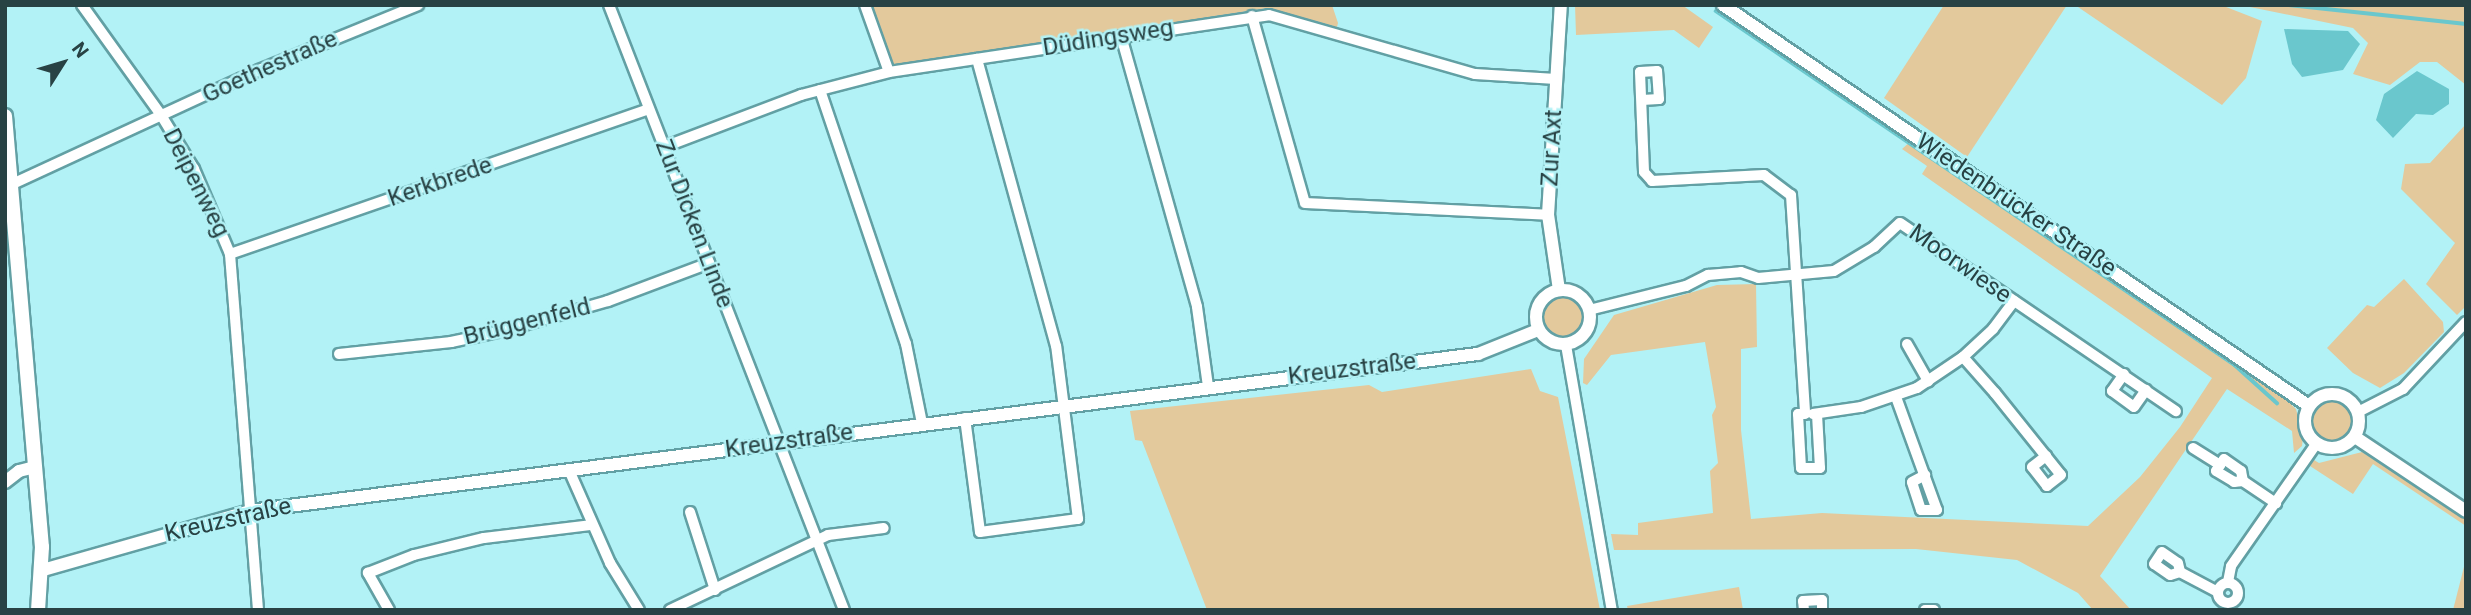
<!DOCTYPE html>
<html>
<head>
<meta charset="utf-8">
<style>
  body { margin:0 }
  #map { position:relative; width:2471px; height:615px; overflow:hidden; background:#b2f2f6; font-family:Roboto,sans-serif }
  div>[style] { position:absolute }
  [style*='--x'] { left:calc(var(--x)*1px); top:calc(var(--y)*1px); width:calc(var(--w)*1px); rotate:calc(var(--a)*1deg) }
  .green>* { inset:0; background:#e3c99c }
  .round { border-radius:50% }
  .water>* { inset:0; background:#6ac7cd }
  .stream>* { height:3.5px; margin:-1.75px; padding:0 1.75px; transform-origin:1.75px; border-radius:1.75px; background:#6ac7cd }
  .roads { filter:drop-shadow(2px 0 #62a0a4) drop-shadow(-2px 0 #62a0a4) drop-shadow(0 2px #62a0a4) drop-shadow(0 -2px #62a0a4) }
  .minor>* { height:10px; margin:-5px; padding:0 5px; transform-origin:5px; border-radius:5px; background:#fff }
  .minor>.ring { margin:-5px; padding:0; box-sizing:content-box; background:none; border:10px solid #fff; border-radius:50% }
  .tertiary>* { height:12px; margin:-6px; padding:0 6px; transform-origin:6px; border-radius:6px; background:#fff }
  .tertiary>.ring { margin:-6px; padding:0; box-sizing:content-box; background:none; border:12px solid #fff; border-radius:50% }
  .secondary>* { height:14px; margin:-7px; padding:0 7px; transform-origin:7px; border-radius:7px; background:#fff }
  span { translate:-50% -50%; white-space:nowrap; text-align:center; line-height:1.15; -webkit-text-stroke:5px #b2f2f6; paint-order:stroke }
  .street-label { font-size:24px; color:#284244 }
  .frame { position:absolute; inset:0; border:7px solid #284244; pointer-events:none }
  .north { position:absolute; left:28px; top:28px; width:70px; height:70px; -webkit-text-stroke:5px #b2f2f6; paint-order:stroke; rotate:53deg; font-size:19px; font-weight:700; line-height:28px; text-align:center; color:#284244 }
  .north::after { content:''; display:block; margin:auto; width:24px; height:32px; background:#284244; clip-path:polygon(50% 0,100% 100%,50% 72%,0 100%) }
</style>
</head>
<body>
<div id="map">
  <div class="green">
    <div style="clip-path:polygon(870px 5px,1332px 5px,1338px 23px,1337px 27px,1268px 8px,891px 66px)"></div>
    <div style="clip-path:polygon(1575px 5px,1682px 5px,1713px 27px,1699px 48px,1674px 30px,1576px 35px)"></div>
    <div style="clip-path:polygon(1944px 5px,2067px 5px,1967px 157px,1884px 98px)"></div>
    <div style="clip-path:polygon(2075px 5px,2221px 5px,2262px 21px,2246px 78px,2222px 105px)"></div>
    <div style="clip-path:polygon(2240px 5px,2466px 5px,2466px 85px,2437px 62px,2420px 62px,2390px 85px,2353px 74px,2368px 43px,2353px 28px)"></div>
    <div style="clip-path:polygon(2466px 124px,2466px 306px,2457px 315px,2426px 284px,2455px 243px,2401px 189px,2405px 164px,2430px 163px)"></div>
    <div style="clip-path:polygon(1912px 140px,2274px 388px,2296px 409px,2303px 437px,2302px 446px,2294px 453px,2292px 431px,2227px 389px,2100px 576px,2131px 610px,2093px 610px,2078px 593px,2017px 560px,1916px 549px,1614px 550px,1611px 534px,1638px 535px,1638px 523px,1713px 513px,1710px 471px,1718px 463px,1712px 415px,1716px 407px,1705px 342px,1611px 355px,1587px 385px,1583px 383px,1584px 359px,1614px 315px,1717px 285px,1756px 284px,1757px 347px,1741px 349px,1741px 430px,1751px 519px,1822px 513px,2088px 526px,2140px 477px,2180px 427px,2212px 378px,1922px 174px,1927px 166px,1902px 149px)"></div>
    <div style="clip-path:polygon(2404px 279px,2443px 322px,2444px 332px,2404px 373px,2380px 388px,2353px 373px,2327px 348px,2367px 305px,2374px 307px)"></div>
    <div class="round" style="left:1541px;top:295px;width:44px;height:44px"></div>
    <div style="clip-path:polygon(1531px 369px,1540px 391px,1558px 397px,1600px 610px,1207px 610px,1142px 441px,1135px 440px,1130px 411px,1369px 385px,1382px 392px)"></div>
    <div class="round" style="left:2311px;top:400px;width:42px;height:42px"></div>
    <div style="clip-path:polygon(2362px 452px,2466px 518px,2466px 526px,2373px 464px,2353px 494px,2310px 466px,2314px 460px,2319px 463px)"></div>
    <div style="clip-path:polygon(2466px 559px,2466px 610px,2453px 610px)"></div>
    <div style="clip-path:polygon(1739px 587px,1743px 610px,1628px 610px,1627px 606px)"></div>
  </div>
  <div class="water">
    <div style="clip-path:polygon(2284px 29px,2348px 31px,2360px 44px,2343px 70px,2302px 77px,2292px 64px)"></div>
    <div style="clip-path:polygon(2417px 71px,2449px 89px,2449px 104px,2433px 115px,2416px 114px,2393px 138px,2376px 120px,2384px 94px)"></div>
  </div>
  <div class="stream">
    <div style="--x:2289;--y:5;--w:178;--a:6.1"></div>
    <div style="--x:1716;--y:11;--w:628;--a:34.3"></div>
    <div style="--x:2235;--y:365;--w:57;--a:42.1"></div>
  </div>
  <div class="roads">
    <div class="minor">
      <div style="--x:82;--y:5;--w:135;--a:54.3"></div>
      <div style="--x:161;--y:115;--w:63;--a:58.6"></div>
      <div style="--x:194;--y:169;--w:92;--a:67"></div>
      <div style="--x:230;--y:254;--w:357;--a:85.5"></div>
      <div style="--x:609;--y:5;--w:649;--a:68.77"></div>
      <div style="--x:865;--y:5;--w:71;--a:70.3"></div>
      <div style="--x:1252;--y:16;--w:194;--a:74.2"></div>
      <div style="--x:1305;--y:203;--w:243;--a:2.8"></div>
      <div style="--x:1121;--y:36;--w:281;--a:74.3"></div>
      <div style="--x:1197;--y:307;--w:80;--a:82.1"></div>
      <div style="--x:820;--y:90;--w:268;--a:71.3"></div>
      <div style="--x:906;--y:344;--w:81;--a:78.6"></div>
      <div style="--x:1642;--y:100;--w:17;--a:-3"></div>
      <div style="--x:1659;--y:99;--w:28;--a:-94"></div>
      <div style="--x:1657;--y:71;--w:17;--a:177"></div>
      <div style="--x:1640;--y:72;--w:100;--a:87.7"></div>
      <div style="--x:1644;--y:172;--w:12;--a:48"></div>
      <div style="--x:1652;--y:181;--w:112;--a:-3.1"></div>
      <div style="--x:1764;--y:175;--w:34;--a:37"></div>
      <div style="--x:1791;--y:195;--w:219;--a:86.3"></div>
      <div style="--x:1805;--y:414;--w:7;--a:180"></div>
      <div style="--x:1798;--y:414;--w:54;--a:86.8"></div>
      <div style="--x:1801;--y:468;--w:19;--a:0"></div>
      <div style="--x:1820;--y:468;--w:54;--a:-93.2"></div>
      <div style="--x:664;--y:147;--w:147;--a:-20.8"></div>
      <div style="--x:801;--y:95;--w:91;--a:-14.6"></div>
      <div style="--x:889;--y:72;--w:384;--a:-8.5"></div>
      <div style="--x:1269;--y:15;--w:214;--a:16"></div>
      <div style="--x:1475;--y:74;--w:81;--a:3.5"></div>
      <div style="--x:8;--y:186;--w:277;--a:-24.8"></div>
      <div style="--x:259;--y:70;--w:172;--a:-22.2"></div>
      <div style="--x:230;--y:254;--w:443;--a:-19.1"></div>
      <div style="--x:1589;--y:310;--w:100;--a:-13.9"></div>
      <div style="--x:1686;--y:286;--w:25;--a:-27"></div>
      <div style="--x:1708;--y:275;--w:33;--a:-5"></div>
      <div style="--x:1741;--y:272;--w:18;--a:19"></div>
      <div style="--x:1758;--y:278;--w:76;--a:-5.3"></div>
      <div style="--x:1834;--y:271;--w:47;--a:-31"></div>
      <div style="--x:1874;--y:247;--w:35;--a:-43"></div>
      <div style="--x:1900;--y:223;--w:334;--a:34.3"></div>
      <div style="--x:1907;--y:344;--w:43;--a:60.4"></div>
      <div style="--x:1566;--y:345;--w:269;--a:80.2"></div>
      <div style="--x:339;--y:354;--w:113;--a:-6.1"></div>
      <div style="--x:451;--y:342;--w:57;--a:-12.1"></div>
      <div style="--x:507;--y:330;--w:105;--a:-16"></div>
      <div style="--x:608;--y:301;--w:108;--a:-20.6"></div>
      <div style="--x:1963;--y:357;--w:48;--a:48.4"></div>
      <div style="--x:1995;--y:393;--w:105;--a:51.2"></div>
      <div style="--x:2061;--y:475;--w:18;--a:142"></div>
      <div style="--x:2047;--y:486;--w:24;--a:-128"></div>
      <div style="--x:2032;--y:467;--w:18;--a:-38"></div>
      <div style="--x:2124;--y:374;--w:21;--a:125"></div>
      <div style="--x:2112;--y:391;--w:27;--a:36"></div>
      <div style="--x:2134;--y:407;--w:21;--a:-55"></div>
      <div style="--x:1896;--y:397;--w:120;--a:70.1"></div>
      <div style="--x:1937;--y:510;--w:16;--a:180"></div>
      <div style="--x:1921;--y:510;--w:29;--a:-108"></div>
      <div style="--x:1912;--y:482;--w:15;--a:-28"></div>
      <div style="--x:2358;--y:412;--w:51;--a:-27.1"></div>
      <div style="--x:2403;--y:389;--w:92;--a:-46.8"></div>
      <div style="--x:1813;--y:414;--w:49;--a:-8.3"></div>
      <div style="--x:1861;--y:407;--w:59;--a:-18.7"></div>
      <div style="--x:1917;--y:388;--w:55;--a:-34"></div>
      <div style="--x:1963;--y:357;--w:41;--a:-43"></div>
      <div style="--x:1993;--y:329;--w:35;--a:-53"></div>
      <div style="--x:965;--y:418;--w:115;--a:82.5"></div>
      <div style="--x:980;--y:532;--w:99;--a:-7.6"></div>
      <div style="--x:1078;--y:519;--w:174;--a:-97.2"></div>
      <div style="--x:1056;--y:346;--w:298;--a:-105.4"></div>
      <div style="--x:2193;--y:448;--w:32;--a:32"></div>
      <div style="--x:2220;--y:465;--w:7;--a:-56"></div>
      <div style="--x:2224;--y:459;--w:21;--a:35"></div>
      <div style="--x:2241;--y:471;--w:10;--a:79"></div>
      <div style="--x:2243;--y:481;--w:40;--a:34"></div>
      <div style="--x:2220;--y:465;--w:7;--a:124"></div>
      <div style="--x:2216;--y:471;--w:21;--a:31"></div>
      <div style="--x:2234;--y:482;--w:9;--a:-6"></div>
      <div style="--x:569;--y:470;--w:102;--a:66.2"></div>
      <div style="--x:610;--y:563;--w:55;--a:58.3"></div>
      <div style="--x:690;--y:512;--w:82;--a:72.2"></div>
      <div style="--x:2180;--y:572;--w:10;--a:163"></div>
      <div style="--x:2170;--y:575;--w:19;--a:-145"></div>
      <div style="--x:2154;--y:564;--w:14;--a:-56"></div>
      <div style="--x:2162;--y:552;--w:19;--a:35"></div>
      <div style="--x:2178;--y:563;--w:9;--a:77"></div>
      <div style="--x:2180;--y:572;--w:43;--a:27.8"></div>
      <div style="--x:2228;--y:582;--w:16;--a:-79"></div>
      <div style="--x:2231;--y:566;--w:149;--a:-55.1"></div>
      <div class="ring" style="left:2218px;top:583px;width:10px;height:10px"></div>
      <div style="--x:389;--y:610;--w:43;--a:-119.6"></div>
      <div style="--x:368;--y:573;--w:49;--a:-21.4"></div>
      <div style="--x:414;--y:555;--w:72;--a:-13.7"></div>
      <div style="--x:484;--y:538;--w:109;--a:-6.9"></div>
      <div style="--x:670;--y:610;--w:175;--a:-25.4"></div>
      <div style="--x:828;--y:535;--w:56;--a:-7.1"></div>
      <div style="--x:1804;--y:610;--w:9;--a:-96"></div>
      <div style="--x:1803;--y:601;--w:19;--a:-3"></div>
      <div style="--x:1822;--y:600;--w:10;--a:90"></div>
      <div style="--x:1925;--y:610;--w:9;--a:0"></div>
    </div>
    <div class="tertiary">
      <div style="--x:1723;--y:5;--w:710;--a:34.38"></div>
      <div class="ring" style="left:1536px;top:290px;width:42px;height:42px"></div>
      <div style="--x:1559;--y:290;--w:76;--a:-98.3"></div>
      <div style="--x:1548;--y:215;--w:210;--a:-86.5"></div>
      <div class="ring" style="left:2305px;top:394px;width:42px;height:42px"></div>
      <div style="--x:2355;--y:437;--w:133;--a:33.7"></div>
      <div style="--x:5;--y:482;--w:18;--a:-38"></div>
      <div style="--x:19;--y:471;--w:16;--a:-14"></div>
      <div style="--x:43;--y:570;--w:215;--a:-15.9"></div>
      <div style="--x:250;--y:511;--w:1238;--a:-7.29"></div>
      <div style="--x:1478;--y:354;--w:65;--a:-21.8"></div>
    </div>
    <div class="secondary">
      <div style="--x:5;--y:116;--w:433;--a:85.1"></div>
      <div style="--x:42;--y:547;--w:63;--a:93.6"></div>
    </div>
  </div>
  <div class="street-label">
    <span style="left:1108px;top:38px;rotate:-9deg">Düdingsweg</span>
    <span style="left:270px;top:67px;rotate:-24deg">Goethestraße</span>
    <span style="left:1552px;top:148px;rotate:-87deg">Zur Axt</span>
    <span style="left:440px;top:182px;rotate:-19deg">Kerkbrede</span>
    <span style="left:196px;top:183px;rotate:63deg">Deipenweg</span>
    <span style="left:2016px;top:205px;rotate:34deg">Wiedenbrücker Straße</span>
    <span style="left:694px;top:224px;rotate:69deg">Zur Dicken Linde</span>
    <span style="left:1960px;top:264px;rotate:35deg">Moorwiese</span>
    <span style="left:527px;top:322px;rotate:-14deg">Brüggenfeld</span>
    <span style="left:1352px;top:369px;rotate:-7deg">Kreuzstraße</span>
    <span style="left:789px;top:441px;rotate:-8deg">Kreuzstraße</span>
    <span style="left:228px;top:520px;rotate:-13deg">Kreuzstraße</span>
  </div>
  <div class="frame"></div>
  <div class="north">N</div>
</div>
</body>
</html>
